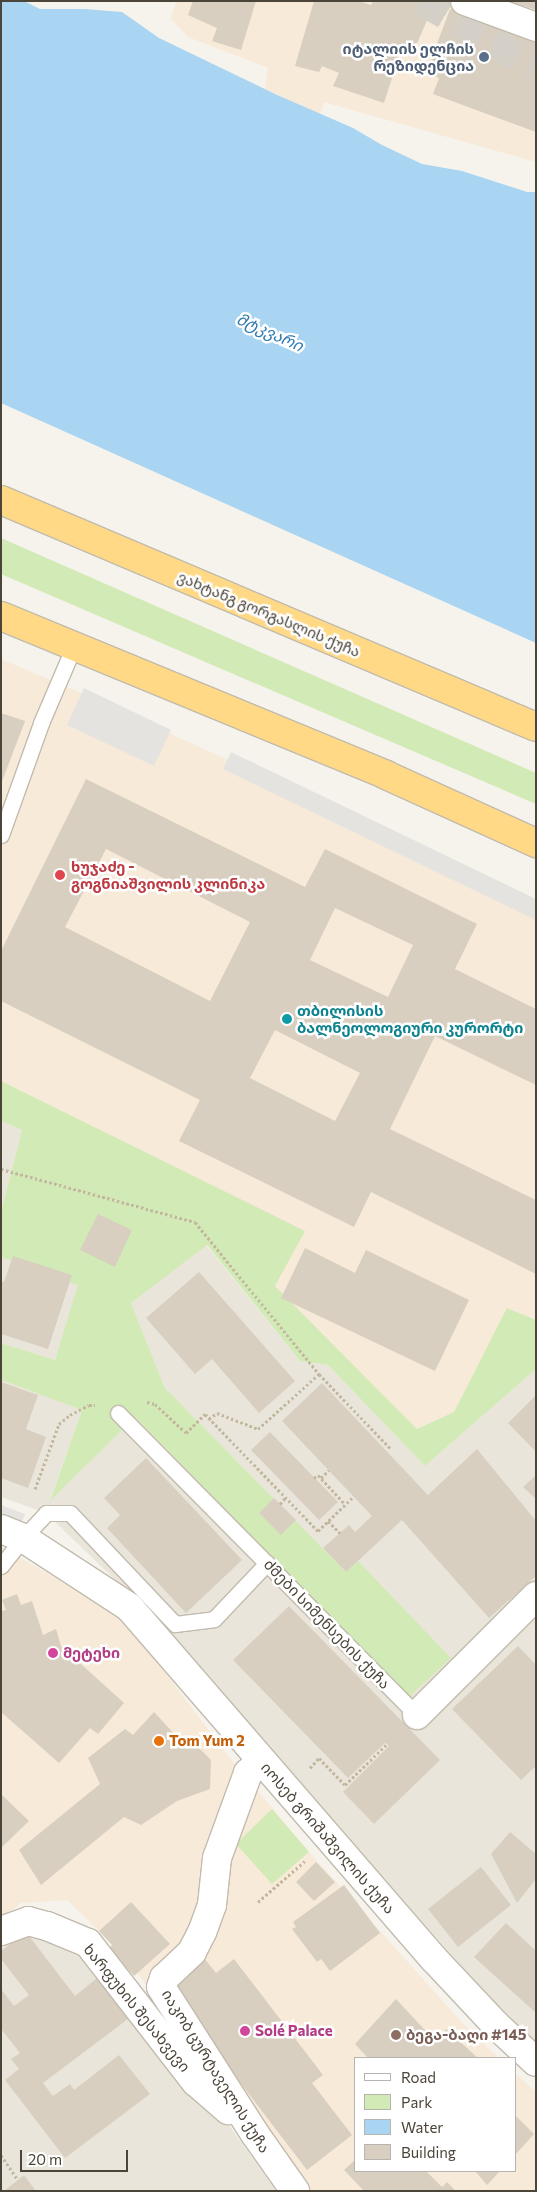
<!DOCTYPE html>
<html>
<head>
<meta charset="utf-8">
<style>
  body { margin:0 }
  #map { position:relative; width:537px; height:2192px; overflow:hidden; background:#f6f3ec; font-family:Commissioner,"Noto Sans Georgian",sans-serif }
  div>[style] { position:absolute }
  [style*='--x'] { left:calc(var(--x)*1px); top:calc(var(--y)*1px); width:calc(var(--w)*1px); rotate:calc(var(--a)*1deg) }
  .residential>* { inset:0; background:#eae5da }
  .commercial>* { inset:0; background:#f7ead8 }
  .green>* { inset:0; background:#d2eab5 }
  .parking>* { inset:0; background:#e5e3e0 }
  .water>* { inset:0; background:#a9d4f2 }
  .building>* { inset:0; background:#d8cfc1 }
  .primary-tunnel>* { height:28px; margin-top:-14px; transform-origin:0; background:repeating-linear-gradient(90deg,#d4d0c8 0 28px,transparent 0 42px) }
  .path>* { height:3px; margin-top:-1.5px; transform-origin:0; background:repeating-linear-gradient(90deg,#c4b79f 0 2.5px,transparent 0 5px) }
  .roads { filter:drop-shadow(1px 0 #c2bbae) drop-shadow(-1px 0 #c2bbae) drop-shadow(0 1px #c2bbae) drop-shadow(0 -1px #c2bbae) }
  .service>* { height:15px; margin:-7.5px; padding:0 7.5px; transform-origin:7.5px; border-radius:7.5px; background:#fff }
  .minor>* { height:28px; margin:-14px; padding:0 14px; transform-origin:14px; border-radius:14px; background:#fff }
  .trunk>* { height:28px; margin:-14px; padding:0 14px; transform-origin:14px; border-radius:14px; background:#ffd985 }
  .dots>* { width:14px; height:14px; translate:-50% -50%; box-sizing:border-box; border:2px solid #fff; border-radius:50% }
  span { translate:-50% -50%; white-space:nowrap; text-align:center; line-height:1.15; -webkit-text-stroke:5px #fff; paint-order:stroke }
  .service-label { font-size:15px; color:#4e5e75; font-weight:700 }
  .right { translate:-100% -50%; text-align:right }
  .street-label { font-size:15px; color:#4b4439 }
  .health-label { font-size:15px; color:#be3a42; font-weight:700 }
  .left { translate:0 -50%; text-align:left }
  .culture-label { font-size:15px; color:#0d838f; font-weight:700 }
  .hotel-label { font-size:15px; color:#b23c85; font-weight:700 }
  .food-label { font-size:15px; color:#c56008; font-weight:700 }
  .education-label { font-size:15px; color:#785e54; font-weight:700 }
  .water-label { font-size:16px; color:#2e7ab2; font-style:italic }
  .frame { position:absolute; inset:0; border:2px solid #4b4439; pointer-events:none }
  .legend { position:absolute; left:354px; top:2057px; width:162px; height:115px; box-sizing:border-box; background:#fff; border:1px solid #b7b4b0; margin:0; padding:6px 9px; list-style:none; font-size:15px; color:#4b4439 }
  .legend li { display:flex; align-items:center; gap:10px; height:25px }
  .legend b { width:25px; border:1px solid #b7b4b0 }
  .scale { position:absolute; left:20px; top:2150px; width:108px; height:22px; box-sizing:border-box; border:2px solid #4b4439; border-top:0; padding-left:6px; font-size:15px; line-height:18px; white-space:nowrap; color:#4b4439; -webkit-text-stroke:4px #fff; paint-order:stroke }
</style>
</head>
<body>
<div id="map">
  <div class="residential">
    <div style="clip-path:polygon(1px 1121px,22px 1130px,1px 1212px)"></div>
    <div style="clip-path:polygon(206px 1245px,300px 1361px,328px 1365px,425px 1466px,536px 1369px,536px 2042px,507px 2017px,137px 1601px,46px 1513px,1px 1497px,1px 1380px,82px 1410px,50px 1500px,135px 1417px,409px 1696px,358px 1561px,346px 1572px,165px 1388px,131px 1303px)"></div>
    <div style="clip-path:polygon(1px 1257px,79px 1285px,55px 1360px,1px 1343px)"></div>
    <div style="clip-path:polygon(63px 1916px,114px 1965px,276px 2191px,1px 2191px,1px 1934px,24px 1919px)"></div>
  </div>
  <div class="commercial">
    <div style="clip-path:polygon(176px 1px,443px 1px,536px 33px,536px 162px,324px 102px,320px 114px,265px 89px,268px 68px,188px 37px,171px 19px)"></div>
    <div style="clip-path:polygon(1px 659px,77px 691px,536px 901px,536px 1320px,507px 1309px,454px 1412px,417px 1429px,275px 1286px,304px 1231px,1px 1081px)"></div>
    <div style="clip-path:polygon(1px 1547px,122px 1616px,230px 1758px,309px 1852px,467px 2028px,499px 2058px,356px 2058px,356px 2171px,516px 2171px,516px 2074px,536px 2092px,536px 2191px,298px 2191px,124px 1955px,67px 1900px,21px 1903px,1px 1919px)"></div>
  </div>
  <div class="green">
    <div style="clip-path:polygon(1px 538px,536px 773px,536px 804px,1px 574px)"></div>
    <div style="clip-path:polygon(1px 1081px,305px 1231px,275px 1286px,417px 1429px,454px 1412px,507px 1308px,536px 1320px,536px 1369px,425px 1466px,328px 1365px,300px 1361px,207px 1245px,131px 1303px,165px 1388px,346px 1572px,358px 1561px,451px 1658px,409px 1697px,135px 1417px,50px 1501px,82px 1410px,1px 1380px,1px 1343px,55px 1360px,78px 1285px,1px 1257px,1px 1212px,22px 1130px,1px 1121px)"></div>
    <div style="clip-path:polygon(272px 1809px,309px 1852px,272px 1884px,236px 1844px)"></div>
  </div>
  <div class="parking">
    <div style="clip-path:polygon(84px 688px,171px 730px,154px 766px,67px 725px)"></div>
    <div style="clip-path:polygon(231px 752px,536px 899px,536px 920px,223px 769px)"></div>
    <div style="clip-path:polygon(1px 1505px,25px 1514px,21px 1524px,1px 1516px)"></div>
  </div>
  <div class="water">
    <div style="clip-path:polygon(1px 1px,24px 1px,40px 9px,85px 9px,122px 12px,159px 38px,275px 94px,353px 128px,382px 145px,422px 164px,462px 171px,527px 192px,536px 192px,536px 643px,1px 403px)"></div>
  </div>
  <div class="building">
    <div style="clip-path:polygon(193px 1px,256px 1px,241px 50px,212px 41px,217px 28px,188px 15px)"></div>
    <div style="clip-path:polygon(314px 1px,358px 1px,371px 5px,373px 1px,435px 2px,415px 48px,403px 44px,384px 103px,333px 86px,339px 73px,322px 66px,319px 72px,295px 66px)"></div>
    <div style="clip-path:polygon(511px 1px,536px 1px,536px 10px,511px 2px)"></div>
    <div style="clip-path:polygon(450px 9px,536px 41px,536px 132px,433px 94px,439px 78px,426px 73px)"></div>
    <div style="clip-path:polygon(1px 713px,25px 721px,1px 784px)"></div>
    <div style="clip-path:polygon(evenodd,86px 779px,305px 887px,325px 849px,477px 924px,455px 969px,536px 1009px,536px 1085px,435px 1036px,390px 1129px,536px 1200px,536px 1274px,371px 1192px,354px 1227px,179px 1141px,200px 1100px,1px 1001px,1px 951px,86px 779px,106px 849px,250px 922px,210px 1001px,65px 927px,106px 849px,86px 779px,335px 908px,413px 945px,388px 997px,310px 960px,335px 908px,86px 779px,275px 1030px,360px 1073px,335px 1121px,250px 1078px,275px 1030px)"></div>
    <div style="clip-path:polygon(98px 1214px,132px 1230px,115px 1267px,80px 1250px)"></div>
    <div style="clip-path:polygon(305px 1248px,355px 1273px,366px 1250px,469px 1300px,435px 1371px,281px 1298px)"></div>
    <div style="clip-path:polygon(13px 1256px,72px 1275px,48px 1349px,1px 1334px,1px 1281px,4px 1282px)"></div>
    <div style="clip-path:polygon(199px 1272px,295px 1381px,259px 1413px,212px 1359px,195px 1374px,146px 1318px)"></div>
    <div style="clip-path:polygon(1px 1382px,38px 1395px,26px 1429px,46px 1437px,28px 1488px,1px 1478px)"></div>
    <div style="clip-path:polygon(322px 1383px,428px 1495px,477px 1449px,536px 1521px,536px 1576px,489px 1618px,402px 1520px,346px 1572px,323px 1548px,349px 1525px,355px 1532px,372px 1516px,282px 1421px)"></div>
    <div style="clip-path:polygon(536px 1395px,536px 1452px,508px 1423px)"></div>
    <div style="clip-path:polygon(270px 1432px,338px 1502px,319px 1520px,251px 1450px)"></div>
    <div style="clip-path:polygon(146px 1458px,242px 1560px,186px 1613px,107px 1528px,120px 1515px,104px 1498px)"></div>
    <div style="clip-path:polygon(536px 1475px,536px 1499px,523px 1487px)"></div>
    <div style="clip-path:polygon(274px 1498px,296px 1520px,281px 1535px,259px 1513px)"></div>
    <div style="clip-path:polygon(17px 1594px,21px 1605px,32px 1601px,43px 1635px,56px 1629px,61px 1646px,124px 1703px,98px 1734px,90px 1728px,59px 1763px,1px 1712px,1px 1611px,6px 1610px,2px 1600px)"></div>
    <div style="clip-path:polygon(289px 1606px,440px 1760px,374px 1824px,343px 1792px,389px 1746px,385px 1743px,348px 1778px,233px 1660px)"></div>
    <div style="clip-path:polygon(518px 1646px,536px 1665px,536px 1766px,521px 1780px,452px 1709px)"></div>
    <div style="clip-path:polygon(154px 1712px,180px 1740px,187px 1736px,211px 1760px,210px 1789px,177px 1801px,141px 1825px,124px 1817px,41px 1885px,19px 1850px,100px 1784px,88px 1758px,125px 1729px,133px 1735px)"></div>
    <div style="clip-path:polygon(1px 1794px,29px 1821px,1px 1848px)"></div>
    <div style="clip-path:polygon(510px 1832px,536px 1854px,536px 1879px,517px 1903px,491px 1854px)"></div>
    <div style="clip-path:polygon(316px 1862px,335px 1882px,314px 1901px,296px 1882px)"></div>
    <div style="clip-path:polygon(481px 1867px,511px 1905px,458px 1947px,428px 1909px)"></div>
    <div style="clip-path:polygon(344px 1885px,380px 1933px,330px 1971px,321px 1959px,317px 1962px,292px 1929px,296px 1927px,293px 1922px)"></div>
    <div style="clip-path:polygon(131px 1902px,170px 1944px,134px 1976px,109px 1949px,112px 1945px,99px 1931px)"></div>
    <div style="clip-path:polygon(506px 1923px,536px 1951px,536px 2013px,474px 1957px)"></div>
    <div style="clip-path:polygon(26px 1932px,75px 1996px,97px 1978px,128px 2019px,43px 2083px,53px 2096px,70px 2084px,74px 2090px,119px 2055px,150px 2094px,65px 2158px,5px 2080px,19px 2069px,11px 2059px,20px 2053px,1px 2029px,1px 1989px,14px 2006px,29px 1995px,1px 1959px,1px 1951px)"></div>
    <div style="clip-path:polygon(204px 1958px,216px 1973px,234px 1959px,323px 2075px,312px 2083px,352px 2135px,307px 2170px,167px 1987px)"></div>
    <div style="clip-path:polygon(396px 1999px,436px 2042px,446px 2029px,478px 2058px,368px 2058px,355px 2044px)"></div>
    <div style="clip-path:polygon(516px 2116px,534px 2134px,516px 2154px)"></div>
    <div style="clip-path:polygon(356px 2159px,356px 2171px,426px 2171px,442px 2187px,447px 2182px,456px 2191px,364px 2191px,344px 2170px)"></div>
    <div style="clip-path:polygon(475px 2171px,500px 2171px,487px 2185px)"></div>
    <div style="clip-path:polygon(24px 2175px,36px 2191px,4px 2191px,18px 2180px)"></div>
  </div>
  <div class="primary-tunnel">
    <div style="--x:421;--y:1;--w:82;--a:30.6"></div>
    <div style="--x:492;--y:43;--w:49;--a:26.6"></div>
  </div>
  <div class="path">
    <div style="--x:1;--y:1169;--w:201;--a:15.3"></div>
    <div style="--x:195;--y:1222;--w:196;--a:50.8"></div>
    <div style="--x:319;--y:1374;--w:104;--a:46.2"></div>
    <div style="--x:147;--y:1402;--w:8;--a:14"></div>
    <div style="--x:155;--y:1404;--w:42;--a:43.1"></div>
    <div style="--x:186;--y:1433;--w:27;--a:-45"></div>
    <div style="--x:205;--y:1414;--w:163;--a:46"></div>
    <div style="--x:318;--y:1531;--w:50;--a:-44.2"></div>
    <div style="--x:209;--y:1419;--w:10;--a:-37"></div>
    <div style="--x:217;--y:1413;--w:44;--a:21.3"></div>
    <div style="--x:258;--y:1429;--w:82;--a:-42"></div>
    <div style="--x:314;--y:1478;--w:5;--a:-37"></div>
    <div style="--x:318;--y:1475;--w:40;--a:47"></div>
    <div style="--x:321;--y:1478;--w:11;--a:-45"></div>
    <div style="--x:35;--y:1489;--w:69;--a:-69.7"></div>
    <div style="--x:59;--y:1424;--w:14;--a:-39"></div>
    <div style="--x:70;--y:1415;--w:21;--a:-28"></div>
    <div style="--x:89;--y:1405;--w:6;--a:0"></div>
    <div style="--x:280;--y:1504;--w:9;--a:-49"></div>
    <div style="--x:328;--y:1521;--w:17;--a:45"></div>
    <div style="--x:310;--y:1768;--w:13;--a:-48"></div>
    <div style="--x:319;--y:1758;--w:37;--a:46"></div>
    <div style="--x:345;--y:1785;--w:59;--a:-44.3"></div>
    <div style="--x:258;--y:1902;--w:62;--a:-41.1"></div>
    <div style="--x:1;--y:2155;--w:30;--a:56"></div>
  </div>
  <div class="roads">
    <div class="service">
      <div style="--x:1;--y:835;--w:119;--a:-70.3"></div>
      <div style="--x:41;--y:723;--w:84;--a:-66.8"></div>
      <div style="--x:118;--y:1413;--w:425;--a:45.3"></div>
      <div style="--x:1;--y:1566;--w:36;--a:-52"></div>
      <div style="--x:23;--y:1538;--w:34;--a:-47"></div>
      <div style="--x:46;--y:1513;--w:24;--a:0"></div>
      <div style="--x:70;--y:1513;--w:153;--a:46.6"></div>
      <div style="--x:175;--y:1624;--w:39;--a:-7"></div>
      <div style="--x:214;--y:1619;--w:77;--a:-46.6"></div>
    </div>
    <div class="minor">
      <div style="--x:465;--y:1;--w:76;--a:20.1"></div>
      <div style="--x:1;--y:1529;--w:24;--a:22"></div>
      <div style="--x:23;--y:1538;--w:126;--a:33.1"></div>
      <div style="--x:129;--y:1607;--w:466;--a:49.1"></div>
      <div style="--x:434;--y:1959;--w:91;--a:46.8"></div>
      <div style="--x:496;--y:2025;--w:54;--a:42.8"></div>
      <div style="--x:417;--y:1715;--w:168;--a:-45"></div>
      <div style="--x:261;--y:1761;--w:18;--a:137"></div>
      <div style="--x:248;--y:1773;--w:90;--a:110"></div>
      <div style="--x:217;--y:1858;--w:47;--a:96.1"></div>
      <div style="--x:212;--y:1905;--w:29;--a:110"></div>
      <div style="--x:202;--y:1932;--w:22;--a:117"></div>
      <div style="--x:192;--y:1952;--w:38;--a:137"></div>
      <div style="--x:164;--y:1978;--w:9;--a:108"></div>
      <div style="--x:161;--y:1987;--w:174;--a:57.4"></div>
      <div style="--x:255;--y:2134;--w:70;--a:54.9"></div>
      <div style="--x:1;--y:1931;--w:29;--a:-20"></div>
      <div style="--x:28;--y:1921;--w:20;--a:15"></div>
      <div style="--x:47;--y:1926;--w:44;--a:22.5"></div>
      <div style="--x:88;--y:1943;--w:176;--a:52.2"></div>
      <div style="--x:196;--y:2082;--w:43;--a:41.2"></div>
    </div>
    <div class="trunk">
      <div style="--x:1;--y:500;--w:581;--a:22.99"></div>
      <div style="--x:1;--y:616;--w:417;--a:22.4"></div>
      <div style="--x:386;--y:775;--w:165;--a:24.4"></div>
    </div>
  </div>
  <div class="dots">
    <div style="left:484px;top:57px;background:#5c6f8a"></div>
    <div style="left:60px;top:875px;background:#e0444e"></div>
    <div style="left:287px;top:1019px;background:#0f9aa8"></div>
    <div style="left:53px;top:1653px;background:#d1479c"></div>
    <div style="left:159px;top:1741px;background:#e8710a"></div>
    <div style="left:245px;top:2031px;background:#d1479c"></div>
    <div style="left:396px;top:2035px;background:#8d6e63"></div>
  </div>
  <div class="service-label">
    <span class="right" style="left:474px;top:57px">იტალიის ელჩის<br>რეზიდენცია</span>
  </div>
  <div class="street-label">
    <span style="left:269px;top:614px;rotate:23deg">ვახტანგ გორგასლის ქუჩა</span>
    <span style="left:327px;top:1624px;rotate:46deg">ძმები სიმენსების ქუჩა</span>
    <span style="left:328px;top:1838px;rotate:49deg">იოსებ გრიშაშვილის ქუჩა</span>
    <span style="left:137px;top:2008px;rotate:51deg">ხარფუხის შესახვევი</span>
    <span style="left:216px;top:2071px;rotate:58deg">იაკობ ცურტაველის ქუჩა</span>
  </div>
  <div class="health-label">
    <span class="left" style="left:71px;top:875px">ხუჯაძე -<br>გოგნიაშვილის კლინიკა</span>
  </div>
  <div class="culture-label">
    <span class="left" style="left:297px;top:1019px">თბილისის<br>ბალნეოლოგიური კურორტი</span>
  </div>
  <div class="hotel-label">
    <span class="left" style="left:63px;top:1653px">მეტეხი</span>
    <span class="left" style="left:255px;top:2031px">Solé Palace</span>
  </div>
  <div class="food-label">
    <span class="left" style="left:169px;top:1741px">Tom Yum 2</span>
  </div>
  <div class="education-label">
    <span class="left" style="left:406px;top:2035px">ბეგა-ბაღი #145</span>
  </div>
  <div class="water-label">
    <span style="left:270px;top:332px;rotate:24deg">მტკვარი</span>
  </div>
  <div class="frame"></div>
  <ul class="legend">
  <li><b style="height:6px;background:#fff"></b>Road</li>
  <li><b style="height:14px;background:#d2eab5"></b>Park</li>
  <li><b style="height:14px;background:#a9d4f2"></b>Water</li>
  <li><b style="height:14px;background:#d8cfc1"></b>Building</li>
  </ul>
  <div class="scale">20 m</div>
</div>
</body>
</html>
